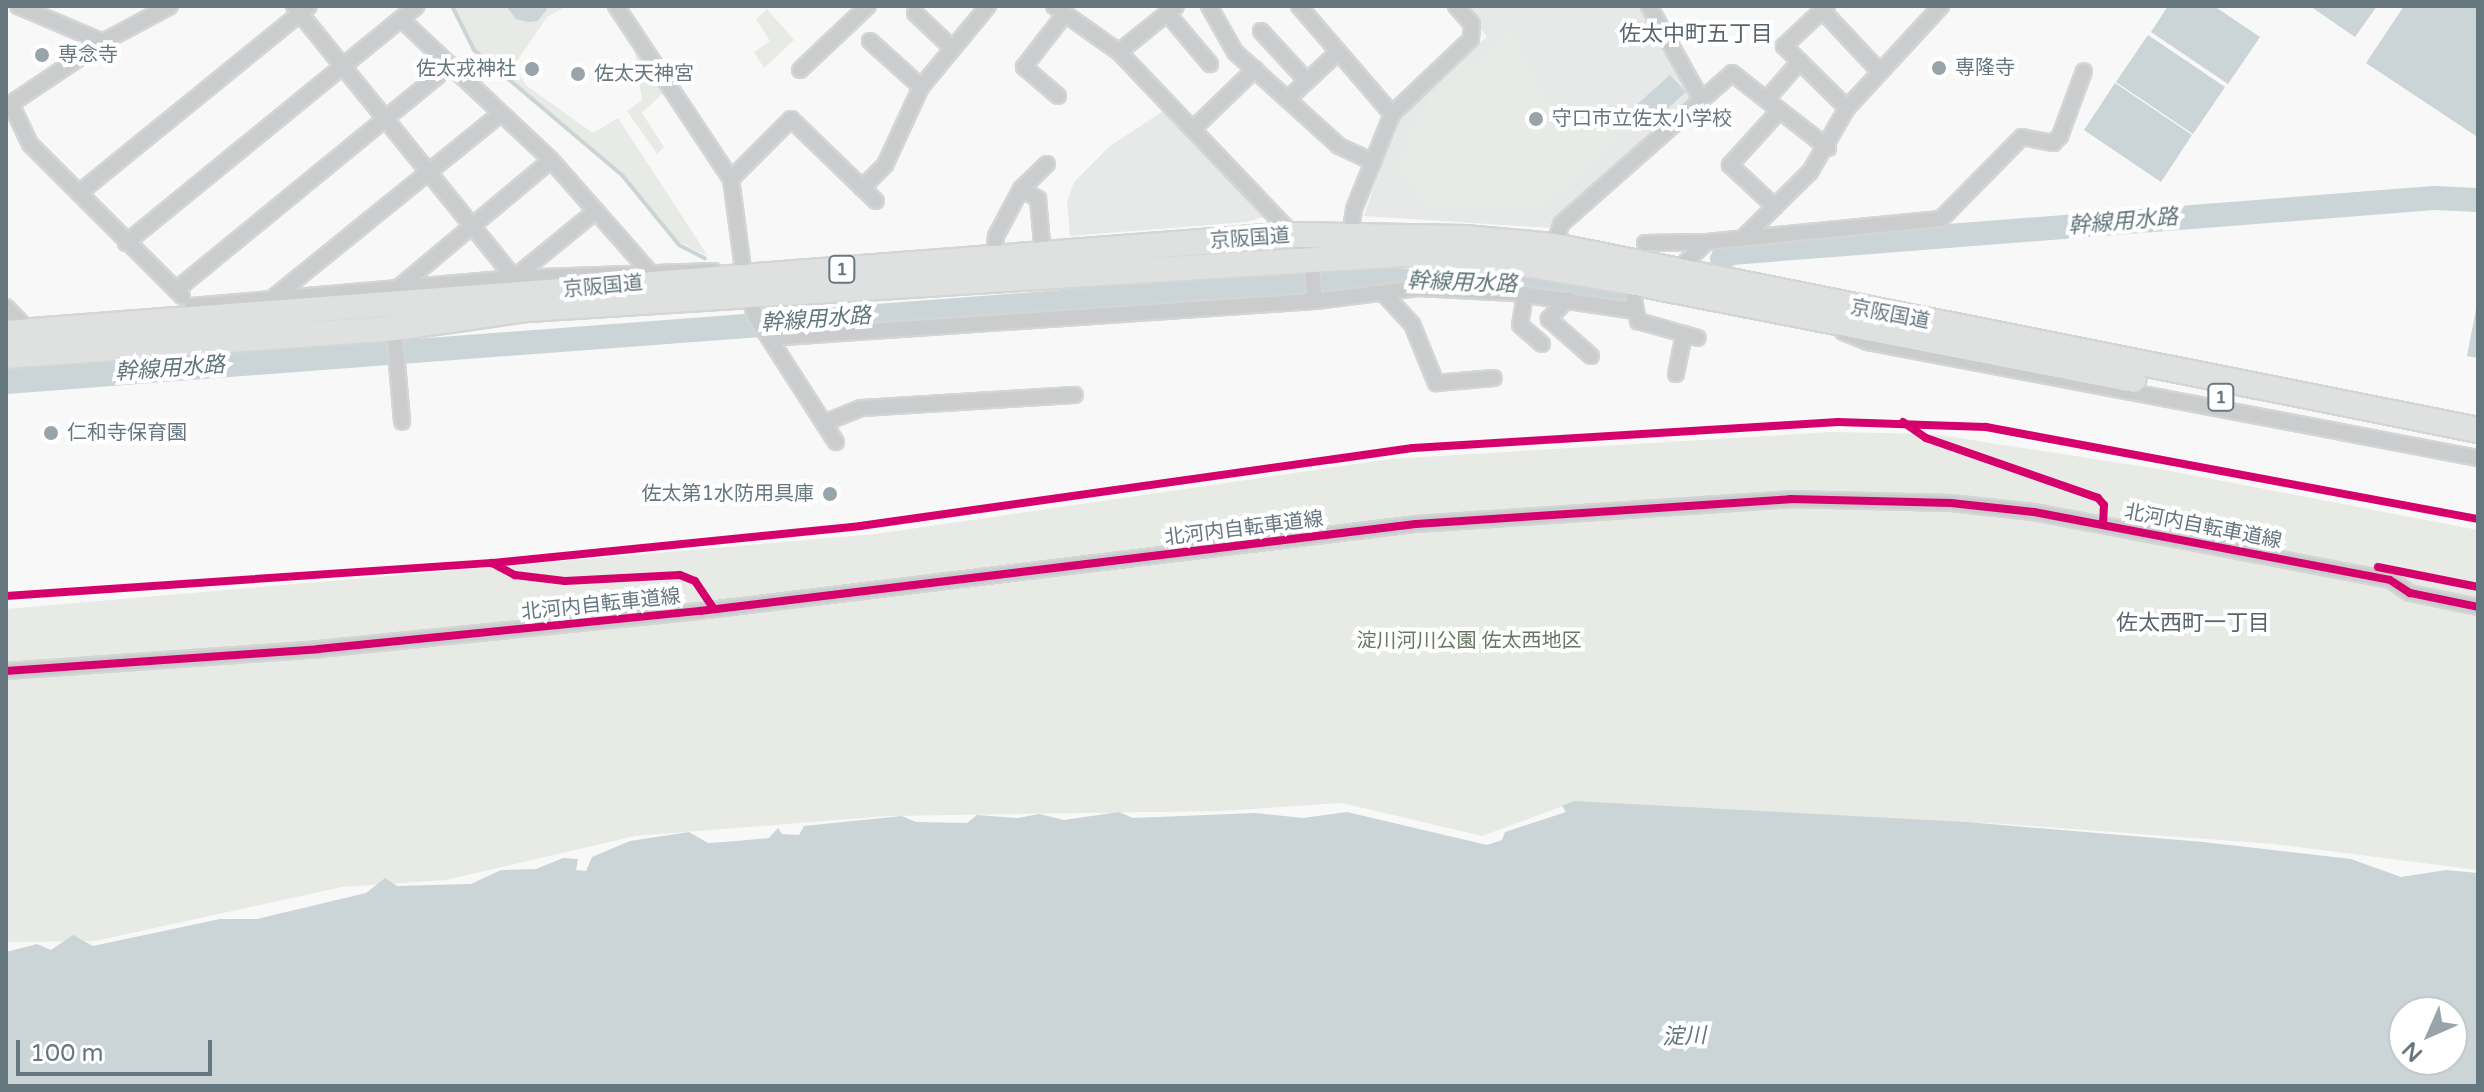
<!DOCTYPE html>
<html>
<head>
<meta charset="utf-8">
<style>
  body { margin:0 }
  #map { position:relative; width:2484px; height:1092px; overflow:hidden; background:#f8f8f8; font-family:"Varela Round","Noto Sans JP",sans-serif }
  div>[style] { position:absolute }
  [style*='--x'] { left:calc(var(--x)*1px); top:calc(var(--y)*1px); width:calc(var(--w)*1px); rotate:calc(var(--a)*1deg) }
  .built>* { inset:0; background:#e7e9e8 }
  .green>* { inset:0; background:#e8eae6 }
  .water>* { inset:0; background:#cbd4d6 }
  .stream>* { height:4px; margin:-2px; padding:0 2px; transform-origin:2px; border-radius:2px; background:#cbd4d6 }
  .river>* { height:24px; margin:-12px; padding:0 12px; transform-origin:12px; border-radius:12px; background:#cbd4d6 }
  .roads { filter:drop-shadow(2px 0 #d4d5d5) drop-shadow(-2px 0 #d4d5d5) drop-shadow(0 2px #d4d5d5) drop-shadow(0 -2px #d4d5d5) }
  .street>* { height:14px; margin:-7px; padding:0 7px; transform-origin:7px; border-radius:7px; background:#cbcccd }
  .highway>* { height:24px; margin:-12px; padding:0 12px; transform-origin:12px; border-radius:12px; background:#dfe0e0 }
  .cycleway>* { height:8px; margin:-4px; padding:0 4px; transform-origin:4px; border-radius:4px; background:#d6006c }
  .dots>* { width:22px; height:22px; translate:-50% -50%; box-sizing:border-box; border:4px solid #fff; border-radius:50% }
  span { translate:-50% -50%; white-space:nowrap; text-align:center; line-height:1.15; -webkit-text-stroke:8px #fff; paint-order:stroke }
  .shield-label span { padding:2px 6px; background:#fff; border:2px solid; border-radius:6px; -webkit-text-stroke-width:0 }
  .shield-label { font-size:18px; color:#667780; font-weight:700 }
  .poi-label { font-size:20px; color:#667780 }
  .left { translate:0 -50%; text-align:left }
  .right { translate:-100% -50%; text-align:right }
  .street-label { font-size:20px; color:#667780 }
  .park-label { font-size:20px; color:#6a7865 }
  .neighbourhood-label { font-size:22px; color:#58656c }
  .water-label { font-size:22px; color:#61767a; font-style:italic }
  .frame { position:absolute; inset:0; border:8px solid #667780; pointer-events:none }
  .north { position:absolute; left:2388px; top:996px; width:80px; height:80px; box-sizing:border-box; background:#fff; border:2px solid #c2c9cc; border-radius:50%; rotate:225deg; font-size:22px; font-weight:700; line-height:32px; text-align:center; color:#667780 }
  .north::after { content:''; display:block; margin:auto; width:28px; height:36px; background:#99a4aa; clip-path:polygon(50% 0,100% 100%,50% 72%,0 100%) }
  .scale { position:absolute; left:16px; top:1040px; width:196px; height:36px; box-sizing:border-box; border:4px solid #667780; border-top:0; padding-left:10px; font-size:24px; line-height:28px; white-space:nowrap; color:#667780; -webkit-text-stroke:6px #fff; paint-order:stroke }
</style>
</head>
<body>
<div id="map">
  <div class="built">
    <div style="clip-path:polygon(1464px 6px,1641px 6px,1692px 93px,1690px 102px,1551px 228px,1364px 216px,1391px 135px,1417px 92px,1487px 37px)"></div>
    <div style="clip-path:polygon(1168px 108px,1267px 216px,1247px 222px,1070px 236px,1067px 202px,1074px 182px,1110px 146px)"></div>
  </div>
  <div class="green">
    <div style="clip-path:polygon(454px 6px,567px 6px,547px 17px,513px 67px,527px 86px,593px 133px,618px 118px,708px 256px,679px 242px,622px 173px,474px 49px)"></div>
    <div style="clip-path:polygon(767px 9px,794px 40px,764px 68px,754px 52px,770px 41px,756px 19px)"></div>
    <div style="clip-path:polygon(1512px 34px,1549px 110px,1609px 125px,1620px 137px,1537px 211px,1428px 205px,1398px 167px,1427px 99px)"></div>
    <div style="clip-path:polygon(634px 46px,665px 91px,642px 113px,664px 147px,657px 154px,627px 111px,642px 100px)"></div>
    <div style="clip-path:polygon(1831px 432px,1933px 434px,2165px 470px,2478px 530px,2478px 870px,2274px 844px,2006px 824px,1563px 806px,1482px 836px,1342px 803px,1223px 811px,888px 816px,635px 836px,446px 880px,342px 887px,95px 941px,6px 942px,6px 609px,876px 534px,1391px 459px)"></div>
  </div>
  <div class="water">
    <div style="clip-path:polygon(506px 6px,549px 6px,538px 21px,528px 22px,516px 19px)"></div>
    <div style="clip-path:polygon(2168px 6px,2214px 6px,2260px 37px,2228px 84px,2151px 32px)"></div>
    <div style="clip-path:polygon(2310px 6px,2377px 6px,2355px 37px)"></div>
    <div style="clip-path:polygon(2404px 6px,2478px 8px,2476px 136px,2366px 63px)"></div>
    <div style="clip-path:polygon(2148px 35px,2225px 87px,2193px 134px,2116px 82px)"></div>
    <div style="clip-path:polygon(1670px 75px,1686px 92px,1649px 125px,1634px 107px)"></div>
    <div style="clip-path:polygon(2115px 83px,2192px 135px,2161px 182px,2084px 130px)"></div>
    <div style="clip-path:polygon(2478px 299px,2478px 358px,2467px 356px)"></div>
    <div style="clip-path:polygon(evenodd,1574px 801px,1966px 822px,2203px 842px,2351px 859px,2401px 877px,2446px 870px,2478px 873px,2478px 1086px,6px 1086px,6px 952px,37px 944px,51px 950px,73px 935px,93px 946px,220px 919px,257px 919px,366px 893px,385px 878px,397px 886px,471px 884px,501px 870px,536px 869px,563px 858px,578px 859px,576px 870px,586px 871px,592px 857px,630px 841px,689px 832px,708px 843px,725px 842px,769px 838px,778px 828px,782px 834px,799px 835px,804px 826px,902px 816px,916px 822px,967px 823px,977px 815px,1018px 818px,1039px 814px,1064px 820px,1119px 812px,1133px 818px,1255px 813px,1303px 818px,1347px 812px,1487px 845px,1502px 840px,1505px 832px,1566px 812px,1562px 806px,1574px 801px,2404px 1012px,2452px 1012px,2452px 1060px,2404px 1060px,2404px 1012px)"></div>
  </div>
  <div class="stream">
    <div style="--x:452;--y:6;--w:49;--a:63.4"></div>
    <div style="--x:474;--y:50;--w:194;--a:40.2"></div>
    <div style="--x:622;--y:175;--w:90;--a:50.8"></div>
    <div style="--x:679;--y:245;--w:29;--a:27"></div>
  </div>
  <div class="river">
    <div style="--x:1722;--y:259;--w:11;--a:-34"></div>
    <div style="--x:1731;--y:253;--w:705;--a:-4.47"></div>
    <div style="--x:2434;--y:198;--w:44;--a:2.6"></div>
    <div style="--x:6;--y:382;--w:1351;--a:-4.33"></div>
    <div style="--x:1353;--y:280;--w:155;--a:1.1"></div>
    <div style="--x:1508;--y:283;--w:119;--a:8.7"></div>
  </div>
  <div class="roads">
    <div class="street">
      <div style="--x:18;--y:6;--w:92;--a:23"></div>
      <div style="--x:294;--y:6;--w:350;--a:51"></div>
      <div style="--x:514;--y:278;--w:106;--a:-39.3"></div>
      <div style="--x:616;--y:6;--w:208;--a:56.4"></div>
      <div style="--x:731;--y:179;--w:98;--a:82.4"></div>
      <div style="--x:744;--y:276;--w:41;--a:74.6"></div>
      <div style="--x:755;--y:316;--w:150;--a:57.3"></div>
      <div style="--x:1054;--y:6;--w:80;--a:35.3"></div>
      <div style="--x:1119;--y:52;--w:253;--a:46.4"></div>
      <div style="--x:1293;--y:235;--w:29;--a:52"></div>
      <div style="--x:1311;--y:258;--w:43;--a:84.7"></div>
      <div style="--x:1209;--y:6;--w:53;--a:60.5"></div>
      <div style="--x:1235;--y:52;--w:140;--a:42.1"></div>
      <div style="--x:1339;--y:146;--w:38;--a:25"></div>
      <div style="--x:1299;--y:6;--w:143;--a:49.3"></div>
      <div style="--x:1649;--y:6;--w:107;--a:60.8"></div>
      <div style="--x:1827;--y:6;--w:59;--a:137.1"></div>
      <div style="--x:1784;--y:46;--w:88;--a:44.5"></div>
      <div style="--x:1822;--y:10;--w:85;--a:46.9"></div>
      <div style="--x:915;--y:13;--w:52;--a:43.5"></div>
      <div style="--x:1167;--y:13;--w:67;--a:49.9"></div>
      <div style="--x:402;--y:20;--w:204;--a:43.2"></div>
      <div style="--x:551;--y:160;--w:147;--a:48.6"></div>
      <div style="--x:1261;--y:31;--w:68;--a:47.4"></div>
      <div style="--x:870;--y:41;--w:69;--a:42"></div>
      <div style="--x:1119;--y:52;--w:73;--a:-38.9"></div>
      <div style="--x:800;--y:70;--w:93;--a:-43.3"></div>
      <div style="--x:1058;--y:96;--w:45;--a:-139.5"></div>
      <div style="--x:1024;--y:67;--w:67;--a:-52.3"></div>
      <div style="--x:1290;--y:97;--w:64;--a:-43.1"></div>
      <div style="--x:1767;--y:99;--w:50;--a:-49"></div>
      <div style="--x:11;--y:104;--w:44;--a:64.6"></div>
      <div style="--x:30;--y:144;--w:215;--a:45"></div>
      <div style="--x:6;--y:107;--w:117;--a:-33.8"></div>
      <div style="--x:103;--y:42;--w:76;--a:-28.2"></div>
      <div style="--x:1194;--y:128;--w:85;--a:-44"></div>
      <div style="--x:731;--y:179;--w:85;--a:-45"></div>
      <div style="--x:791;--y:119;--w:118;--a:44"></div>
      <div style="--x:862;--y:188;--w:33;--a:-45"></div>
      <div style="--x:885;--y:165;--w:86;--a:-65.2"></div>
      <div style="--x:921;--y:87;--w:105;--a:-50.4"></div>
      <div style="--x:1021;--y:189;--w:20;--a:30"></div>
      <div style="--x:1038;--y:199;--w:55;--a:84.8"></div>
      <div style="--x:79;--y:193;--w:296;--a:-39.1"></div>
      <div style="--x:1775;--y:207;--w:62;--a:-137"></div>
      <div style="--x:1730;--y:165;--w:74;--a:-47.7"></div>
      <div style="--x:1350;--y:235;--w:26;--a:-81"></div>
      <div style="--x:1354;--y:209;--w:102;--a:-68.2"></div>
      <div style="--x:1392;--y:114;--w:109;--a:-43.5"></div>
      <div style="--x:1471;--y:39;--w:15;--a:-86"></div>
      <div style="--x:1472;--y:24;--w:24;--a:-132"></div>
      <div style="--x:1745;--y:236;--w:91;--a:-44.6"></div>
      <div style="--x:1810;--y:172;--w:74;--a:-60"></div>
      <div style="--x:1847;--y:108;--w:139;--a:-47.3"></div>
      <div style="--x:126;--y:243;--w:375;--a:-39.2"></div>
      <div style="--x:1645;--y:243;--w:61;--a:-0.9"></div>
      <div style="--x:1554;--y:246;--w:23;--a:-72"></div>
      <div style="--x:1561;--y:224;--w:228;--a:-41.4"></div>
      <div style="--x:1732;--y:73;--w:122;--a:38"></div>
      <div style="--x:994;--y:258;--w:22;--a:-85"></div>
      <div style="--x:996;--y:236;--w:53;--a:-62"></div>
      <div style="--x:1021;--y:189;--w:36;--a:-44"></div>
      <div style="--x:1676;--y:272;--w:42;--a:-45"></div>
      <div style="--x:1706;--y:242;--w:236;--a:-5.6"></div>
      <div style="--x:1941;--y:219;--w:115;--a:-45.4"></div>
      <div style="--x:2022;--y:137;--w:32;--a:11"></div>
      <div style="--x:2053;--y:143;--w:10;--a:-45"></div>
      <div style="--x:2060;--y:136;--w:69;--a:-69.7"></div>
      <div style="--x:1631;--y:282;--w:40;--a:80"></div>
      <div style="--x:1638;--y:321;--w:62;--a:15.8"></div>
      <div style="--x:398;--y:288;--w:199;--a:-39.9"></div>
      <div style="--x:176;--y:290;--w:352;--a:-39.3"></div>
      <div style="--x:1383;--y:293;--w:42;--a:46.9"></div>
      <div style="--x:1412;--y:324;--w:64;--a:67.9"></div>
      <div style="--x:1436;--y:383;--w:58;--a:-4.9"></div>
      <div style="--x:1525;--y:294;--w:31;--a:99"></div>
      <div style="--x:1520;--y:325;--w:29;--a:41"></div>
      <div style="--x:273;--y:298;--w:292;--a:-39"></div>
      <div style="--x:1568;--y:299;--w:28;--a:134"></div>
      <div style="--x:1549;--y:319;--w:56;--a:41.4"></div>
      <div style="--x:192;--y:306;--w:323;--a:-5"></div>
      <div style="--x:514;--y:278;--w:200;--a:-2"></div>
      <div style="--x:6;--y:307;--w:35;--a:46"></div>
      <div style="--x:394;--y:328;--w:94;--a:85.1"></div>
      <div style="--x:1843;--y:332;--w:27;--a:22"></div>
      <div style="--x:1868;--y:342;--w:621;--a:10.77"></div>
      <div style="--x:769;--y:338;--w:547;--a:-3.88"></div>
      <div style="--x:1315;--y:301;--w:104;--a:-7.2"></div>
      <div style="--x:1418;--y:288;--w:96;--a:3"></div>
      <div style="--x:1514;--y:293;--w:123;--a:8.4"></div>
      <div style="--x:1676;--y:374;--w:41;--a:-78.7"></div>
      <div style="--x:824;--y:423;--w:40;--a:-22"></div>
      <div style="--x:861;--y:408;--w:214;--a:-3.5"></div>
      <div style="--x:6;--y:671;--w:313;--a:-4"></div>
      <div style="--x:318;--y:649;--w:384;--a:-5.7"></div>
      <div style="--x:700;--y:611;--w:721;--a:-6.93"></div>
      <div style="--x:1416;--y:524;--w:375;--a:-3.8"></div>
      <div style="--x:1790;--y:499;--w:161;--a:1.4"></div>
      <div style="--x:1951;--y:503;--w:83;--a:6.2"></div>
      <div style="--x:2034;--y:512;--w:362;--a:10.8"></div>
      <div style="--x:2390;--y:580;--w:24;--a:33"></div>
      <div style="--x:2410;--y:593;--w:69;--a:11.6"></div>
    </div>
    <div class="highway">
      <div style="--x:6;--y:333;--w:1291;--a:-4.35"></div>
      <div style="--x:1293;--y:235;--w:172;--a:1"></div>
      <div style="--x:1465;--y:238;--w:89;--a:5.1"></div>
      <div style="--x:1554;--y:246;--w:942;--a:11.26"></div>
      <div style="--x:6;--y:356;--w:389;--a:-4.1"></div>
      <div style="--x:394;--y:328;--w:135;--a:-8.1"></div>
      <div style="--x:528;--y:309;--w:882;--a:-3.58"></div>
      <div style="--x:1408;--y:254;--w:122;--a:5.2"></div>
      <div style="--x:1530;--y:265;--w:102;--a:9.6"></div>
      <div style="--x:1631;--y:282;--w:512;--a:11.02"></div>
    </div>
  </div>
  <div class="cycleway">
    <div style="--x:1903;--y:422;--w:28;--a:35"></div>
    <div style="--x:1926;--y:438;--w:182;--a:19.2"></div>
    <div style="--x:2098;--y:498;--w:9;--a:49"></div>
    <div style="--x:2104;--y:505;--w:19;--a:93"></div>
    <div style="--x:492;--y:563;--w:26;--a:28"></div>
    <div style="--x:515;--y:575;--w:50;--a:6.8"></div>
    <div style="--x:565;--y:581;--w:115;--a:-3"></div>
    <div style="--x:680;--y:575;--w:16;--a:22"></div>
    <div style="--x:695;--y:581;--w:32;--a:56"></div>
    <div style="--x:2378;--y:567;--w:102;--a:11.3"></div>
    <div style="--x:6;--y:596;--w:487;--a:-3.9"></div>
    <div style="--x:492;--y:563;--w:370;--a:-5.7"></div>
    <div style="--x:860;--y:526;--w:558;--a:-8.03"></div>
    <div style="--x:1413;--y:448;--w:426;--a:-3.5"></div>
    <div style="--x:1838;--y:422;--w:148;--a:1.9"></div>
    <div style="--x:1986;--y:427;--w:501;--a:10.59"></div>
    <div style="--x:6;--y:671;--w:313;--a:-4"></div>
    <div style="--x:318;--y:649;--w:384;--a:-5.7"></div>
    <div style="--x:700;--y:611;--w:721;--a:-6.93"></div>
    <div style="--x:1416;--y:524;--w:375;--a:-3.8"></div>
    <div style="--x:1790;--y:499;--w:161;--a:1.4"></div>
    <div style="--x:1951;--y:503;--w:83;--a:6.2"></div>
    <div style="--x:2034;--y:512;--w:362;--a:10.8"></div>
    <div style="--x:2390;--y:580;--w:24;--a:33"></div>
    <div style="--x:2410;--y:593;--w:69;--a:11.6"></div>
  </div>
  <div class="dots">
    <div style="left:42px;top:55px;background:#99a4aa"></div>
    <div style="left:1939px;top:68px;background:#99a4aa"></div>
    <div style="left:532px;top:69px;background:#99a4aa"></div>
    <div style="left:578px;top:74px;background:#99a4aa"></div>
    <div style="left:1536px;top:119px;background:#99a4aa"></div>
    <div style="left:51px;top:433px;background:#99a4aa"></div>
    <div style="left:830px;top:494px;background:#99a4aa"></div>
  </div>
  <div class="shield-label">
    <span style="left:842px;top:269px">1</span>
    <span style="left:2221px;top:397px">1</span>
  </div>
  <div class="poi-label">
    <span class="left" style="left:58px;top:55px">専念寺</span>
    <span class="left" style="left:1955px;top:68px">専隆寺</span>
    <span class="right" style="left:516px;top:69px">佐太戎神社</span>
    <span class="left" style="left:594px;top:74px">佐太天神宮</span>
    <span class="left" style="left:1552px;top:119px">守口市立佐太小学校</span>
    <span class="left" style="left:67px;top:433px">仁和寺保育園</span>
    <span class="right" style="left:814px;top:494px">佐太第1水防用具庫</span>
  </div>
  <div class="street-label">
    <span style="left:1250px;top:239px;rotate:-4deg">京阪国道</span>
    <span style="left:603px;top:287px;rotate:-5deg">京阪国道</span>
    <span style="left:1890px;top:315px;rotate:11deg">京阪国道</span>
    <span style="left:2203px;top:527px;rotate:11deg">北河内自転車道線</span>
    <span style="left:1244px;top:529px;rotate:-7deg">北河内自転車道線</span>
    <span style="left:601px;top:605px;rotate:-6deg">北河内自転車道線</span>
  </div>
  <div class="park-label">
    <span style="left:1469px;top:641px">淀川河川公園 佐太西地区</span>
  </div>
  <div class="neighbourhood-label">
    <span style="left:1696px;top:35px">佐太中町五丁目</span>
    <span style="left:2193px;top:624px">佐太西町一丁目</span>
  </div>
  <div class="water-label">
    <span style="left:2123px;top:222px;rotate:-5deg">幹線用水路</span>
    <span style="left:1462px;top:283px;rotate:2deg">幹線用水路</span>
    <span style="left:816px;top:320px;rotate:-4deg">幹線用水路</span>
    <span style="left:170px;top:369px;rotate:-4deg">幹線用水路</span>
    <span style="left:1684px;top:1037px;rotate:-2deg">淀川</span>
  </div>
  <div class="frame"></div>
  <div class="north">N</div>
  <div class="scale">100 m</div>
</div>
</body>
</html>
